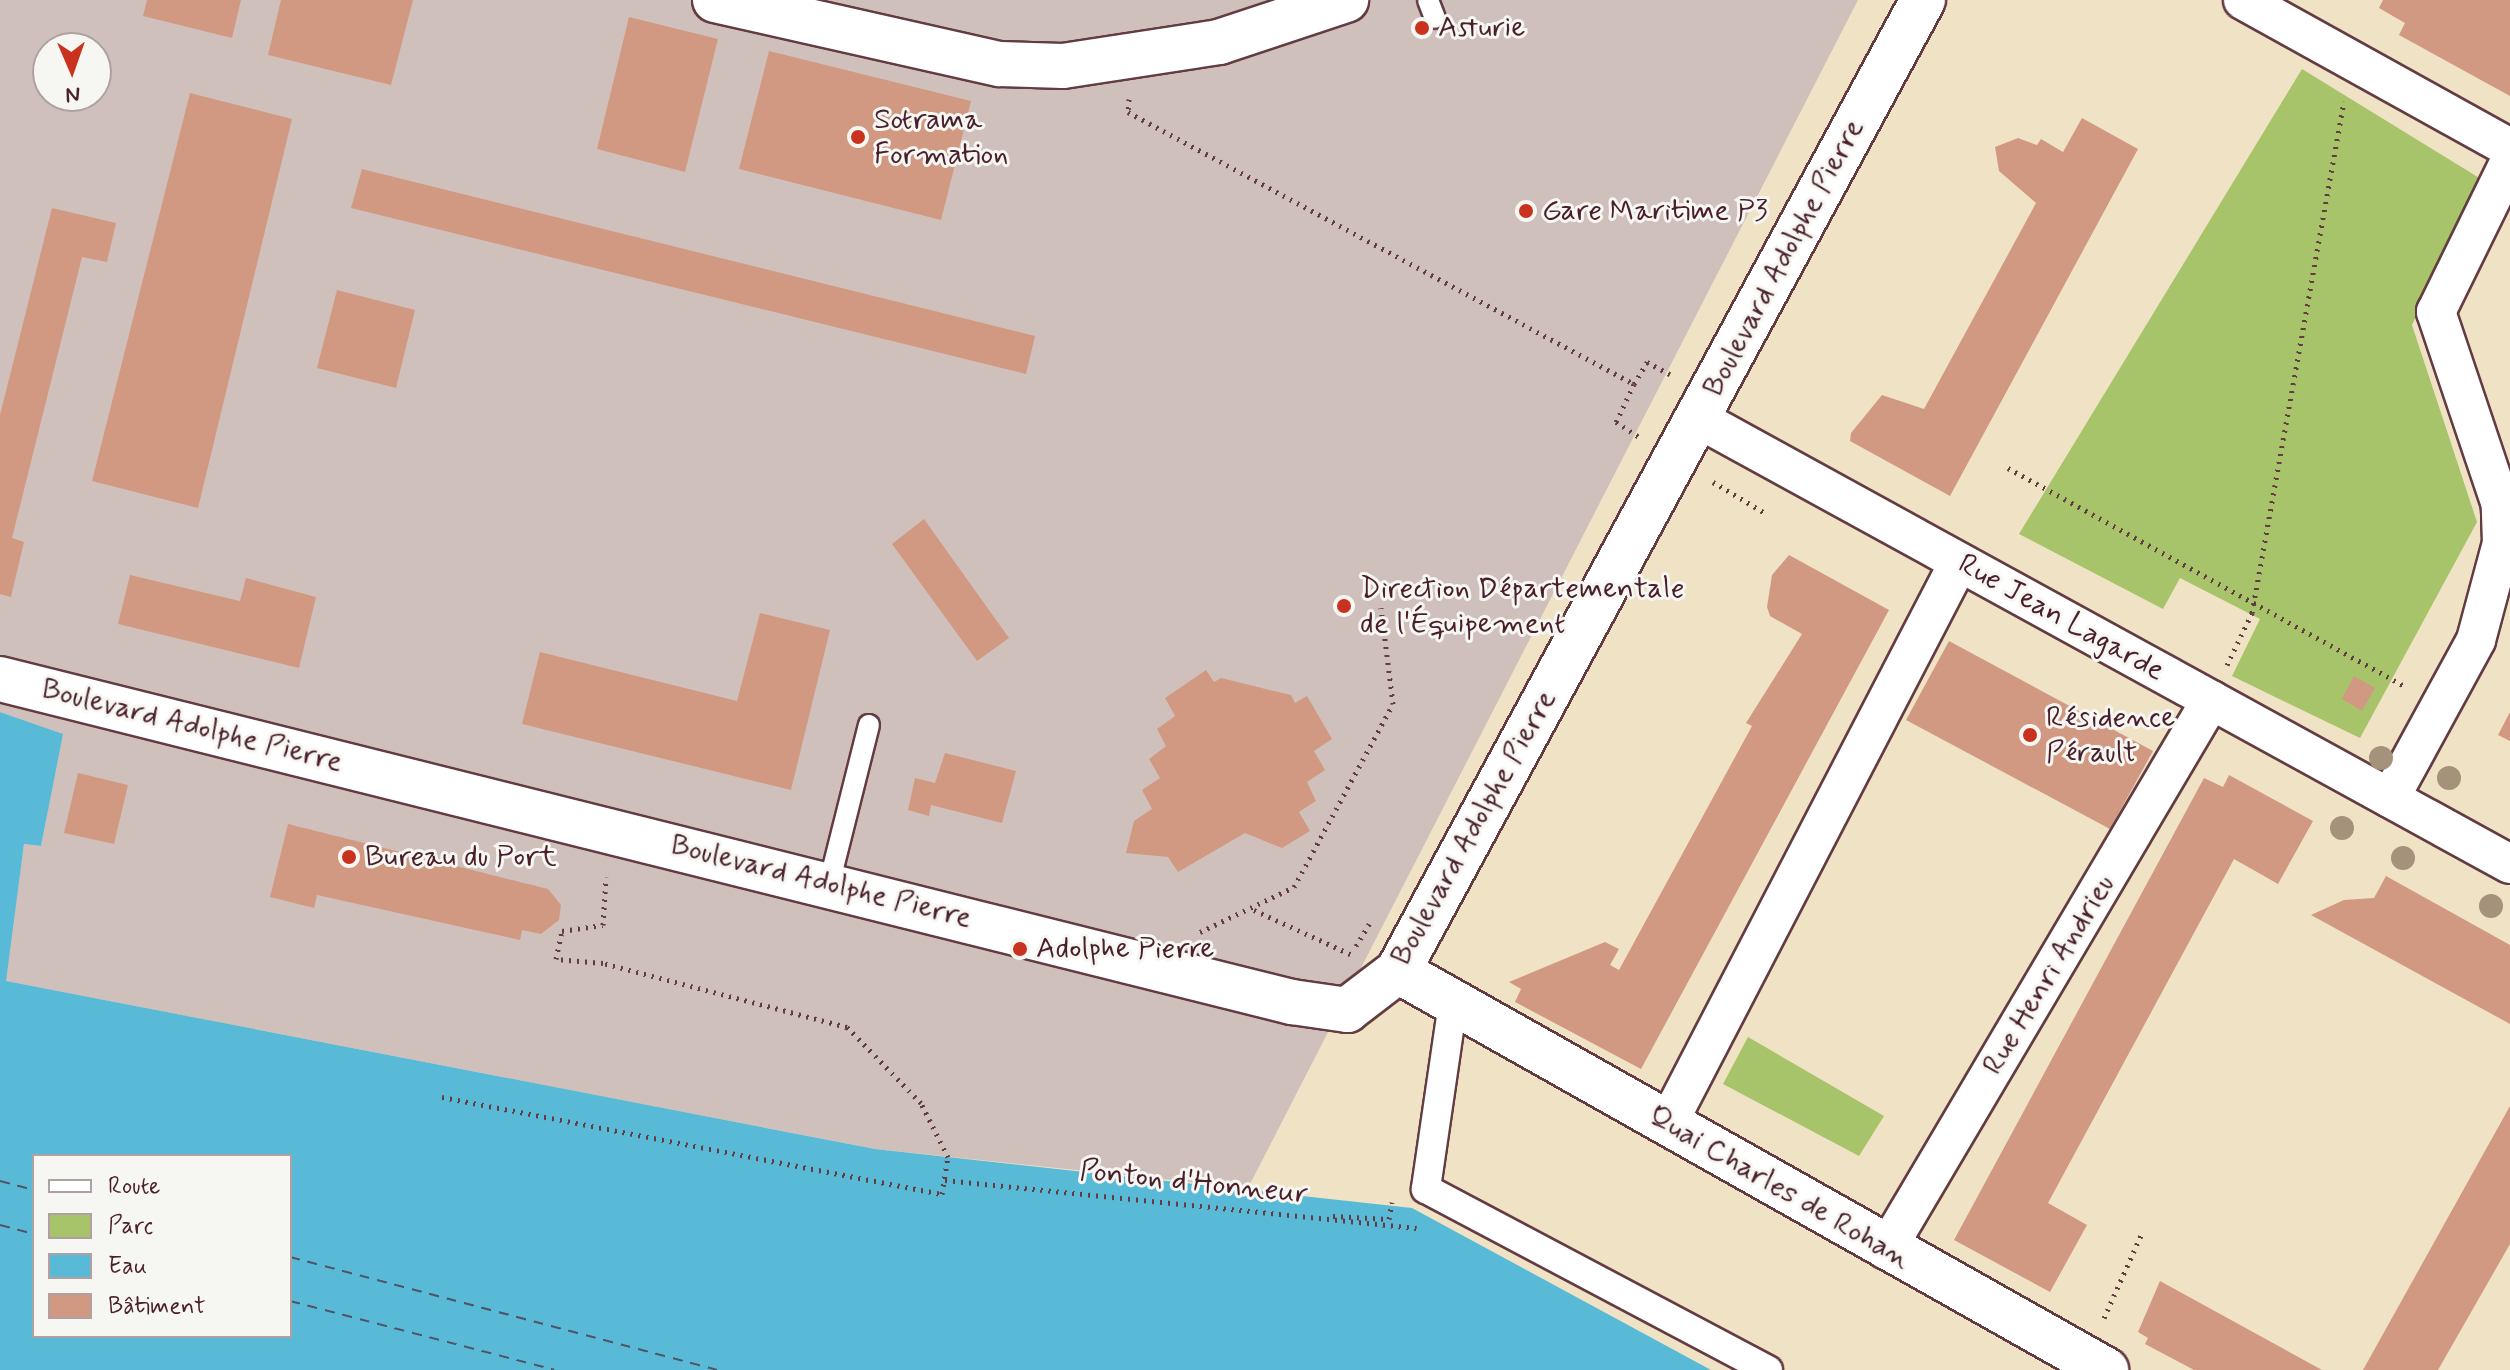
<!DOCTYPE html>
<html>
<head>
<meta charset="utf-8">
<style>
  body { margin:0 }
  #map { position:relative; width:2510px; height:1370px; overflow:hidden; background:#f0e2c5; font-family:Mynerve,sans-serif }
  div>[style] { position:absolute }
  [style*='--x'] { left:calc(var(--x)*1px); top:calc(var(--y)*1px); width:calc(var(--w)*1px); rotate:calc(var(--a)*1deg) }
  .industrial>* { inset:0; background:#d0c0bc }
  .green>* { inset:0; background:#a8c46a }
  .water>* { inset:0; background:#58bad6 }
  .ferry>* { height:2px; margin-top:-1px; transform-origin:0; background:repeating-linear-gradient(90deg,#4f5567 0 10px,transparent 0 18px) }
  .building>* { inset:0; background:#d19982 }
  .path>* { height:5px; margin-top:-2.5px; transform-origin:0; background:repeating-linear-gradient(90deg,#633c42 0 2px,transparent 0 8px) }
  .roads { filter:drop-shadow(2px 0 #633c42) drop-shadow(-2px 0 #633c42) drop-shadow(0 2px #633c42) drop-shadow(0 -2px #633c42) }
  .service>* { height:20px; margin:-10px; padding:0 10px; transform-origin:10px; border-radius:10px; background:#fff }
  .pedestrian>* { height:28px; margin:-14px; padding:0 14px; transform-origin:14px; border-radius:14px; background:#fff }
  .minor>* { height:38px; margin:-19px; padding:0 19px; transform-origin:19px; border-radius:19px; background:#fff }
  .tertiary>* { height:44px; margin:-22px; padding:0 22px; transform-origin:22px; border-radius:22px; background:#fff }
  .trees>* { width:24px; height:24px; margin:-12px; border-radius:50%; background:#a4927b }
  .dots>* { width:22px; height:22px; translate:-50% -50%; box-sizing:border-box; border:4px solid #f6f6f2; border-radius:50% }
  span { translate:-50% -50%; white-space:nowrap; text-align:center; line-height:1.15; -webkit-text-stroke:6px #f6f6f2; paint-order:stroke }
  .poi-label { font-size:30px; color:#4a1f2b }
  .left { translate:0 -50%; text-align:left }
  .street-label { font-size:30px; color:#4a1f2b }
  .legend { position:absolute; left:32px; top:1154px; width:260px; height:184px; box-sizing:border-box; background:#f6f6f2; border:2px solid #b1a0a2; margin:0; padding:10px 14px; list-style:none; font-size:24px; color:#4a1f2b }
  .legend li { display:flex; align-items:center; gap:16px; height:40px }
  .legend b { width:40px; border:2px solid #b1a0a2 }
  .north { position:absolute; left:32px; top:32px; width:80px; height:80px; box-sizing:border-box; background:#f6f6f2; border:2px solid #b1a0a2; border-radius:50%; rotate:178deg; font-size:22px; font-weight:700; line-height:32px; text-align:center; color:#4a1f2b }
  .north::after { content:''; display:block; margin:auto; width:28px; height:36px; background:#c8321e; clip-path:polygon(50% 0,100% 100%,50% 72%,0 100%) }
</style>
</head>
<body>
<div id="map">
  <div class="industrial">
    <div style="clip-path:polygon(evenodd,0 0,1858px 0,1248px 1188px,875px 1149px,5px 981px,24px 844px,41px 846px,62px 734px,0 712px,0 0,48px 48px,96px 48px,96px 96px,48px 96px,48px 48px)"></div>
  </div>
  <div class="green">
    <div style="clip-path:polygon(2302px 69px,2481px 179px,2412px 325px,2477px 522px,2360px 738px,2232px 676px,2260px 619px,2180px 578px,2163px 609px,2019px 534px)"></div>
    <div style="clip-path:polygon(1748px 1037px,1884px 1116px,1859px 1156px,1723px 1084px)"></div>
  </div>
  <div class="water">
    <div style="clip-path:polygon(evenodd,0 712px,63px 734px,41px 846px,24px 844px,6px 981px,875px 1149px,1412px 1208px,1711px 1370px,0 1370px,0 712px,34px 1156px,290px 1156px,290px 1336px,34px 1336px,34px 1156px)"></div>
  </div>
  <div class="ferry">
    <div style="--x:0;--y:1181;--w:35;--a:15"></div>
    <div style="--x:0;--y:1225;--w:35;--a:15"></div>
    <div style="--x:290;--y:1257;--w:444;--a:14.8"></div>
    <div style="--x:290;--y:1301;--w:273;--a:14.6"></div>
  </div>
  <div class="building">
    <div style="clip-path:polygon(147px 0,241px 0,232px 38px,143px 16px)"></div>
    <div style="clip-path:polygon(281px 0,413px 0,391px 85px,268px 55px)"></div>
    <div style="clip-path:polygon(2383px 0,2510px 0,2510px 96px,2399px 35px,2405px 23px,2379px 8px)"></div>
    <div style="clip-path:polygon(629px 17px,718px 39px,685px 172px,597px 149px)"></div>
    <div style="clip-path:polygon(769px 51px,971px 101px,941px 220px,739px 169px)"></div>
    <div style="clip-path:polygon(190px 93px,292px 119px,198px 508px,92px 481px)"></div>
    <div style="clip-path:polygon(2082px 118px,2138px 149px,1950px 496px,1850px 441px,1851px 433px,1882px 395px,1924px 409px,2036px 203px,1999px 171px,1995px 147px,2018px 138px,2037px 145px,2041px 139px,2063px 152px)"></div>
    <div style="clip-path:polygon(362px 169px,1035px 336px,1026px 374px,351px 208px)"></div>
    <div style="clip-path:polygon(52px 208px,116px 223px,107px 262px,82px 257px,12px 538px,24px 542px,11px 597px,0 594px,0 415px)"></div>
    <div style="clip-path:polygon(337px 290px,415px 310px,396px 388px,317px 368px)"></div>
    <div style="clip-path:polygon(924px 519px,1009px 638px,977px 661px,892px 544px)"></div>
    <div style="clip-path:polygon(1789px 555px,1889px 610px,1641px 1069px,1515px 1002px,1521px 989px,1509px 982px,1605px 942px,1619px 949px,1610px 965px,1619px 970px,1752px 726px,1746px 723px,1802px 634px,1770px 616px,1767px 607px,1772px 575px)"></div>
    <div style="clip-path:polygon(130px 575px,240px 601px,246px 578px,316px 597px,299px 668px,118px 624px)"></div>
    <div style="clip-path:polygon(760px 613px,830px 630px,791px 790px,522px 724px,540px 652px,737px 701px)"></div>
    <div style="clip-path:polygon(1949px 641px,2153px 751px,2110px 829px,1906px 720px)"></div>
    <div style="clip-path:polygon(1206px 670px,1214px 682px,1221px 678px,1291px 695px,1295px 703px,1307px 696px,1332px 739px,1314px 751px,1325px 770px,1307px 782px,1316px 801px,1299px 812px,1310px 831px,1282px 848px,1245px 833px,1178px 872px,1168px 857px,1126px 853px,1134px 821px,1152px 809px,1142px 790px,1160px 778px,1149px 759px,1166px 746px,1157px 729px,1175px 716px,1165px 698px)"></div>
    <div style="clip-path:polygon(2354px 676px,2375px 688px,2362px 711px,2342px 699px)"></div>
    <div style="clip-path:polygon(2510px 712px,2510px 741px,2498px 735px)"></div>
    <div style="clip-path:polygon(945px 753px,1016px 771px,1002px 823px,931px 805px,929px 816px,908px 810px,915px 778px,935px 783px)"></div>
    <div style="clip-path:polygon(78px 773px,128px 785px,114px 844px,64px 833px)"></div>
    <div style="clip-path:polygon(2229px 775px,2313px 821px,2278px 884px,2234px 859px,2048px 1203px,2087px 1225px,2050px 1292px,1954px 1240px,2204px 778px,2223px 787px)"></div>
    <div style="clip-path:polygon(288px 824px,548px 889px,561px 905px,559px 920px,541px 934px,522px 930px,520px 940px,317px 895px,314px 908px,270px 897px)"></div>
    <div style="clip-path:polygon(2386px 876px,2510px 945px,2510px 1024px,2311px 915px,2344px 900px,2374px 898px)"></div>
    <div style="clip-path:polygon(2510px 1106px,2510px 1244px,2438px 1370px,2363px 1370px)"></div>
    <div style="clip-path:polygon(2160px 1281px,2322px 1370px,2194px 1370px,2145px 1344px,2148px 1338px,2138px 1332px)"></div>
  </div>
  <div class="path">
    <div style="--x:1129;--y:99;--w:13;--a:94"></div>
    <div style="--x:1128;--y:112;--w:574;--a:28.26"></div>
    <div style="--x:1634;--y:384;--w:26;--a:-59"></div>
    <div style="--x:1647;--y:362;--w:26;--a:28"></div>
    <div style="--x:1634;--y:384;--w:42;--a:115.3"></div>
    <div style="--x:1616;--y:422;--w:27;--a:33"></div>
    <div style="--x:2008;--y:468;--w:454;--a:28.8"></div>
    <div style="--x:1713;--y:482;--w:61;--a:30.8"></div>
    <div style="--x:2227;--y:665;--w:58;--a:-64.3"></div>
    <div style="--x:2252;--y:613;--w:520;--a:-79.81"></div>
    <div style="--x:1254;--y:910;--w:106;--a:24.6"></div>
    <div style="--x:1200;--y:932;--w:104;--a:-25.6"></div>
    <div style="--x:1294;--y:887;--w:208;--a:-61.6"></div>
    <div style="--x:1393;--y:704;--w:97;--a:-97.1"></div>
    <div style="--x:1356;--y:946;--w:26;--a:-59"></div>
    <div style="--x:442;--y:1097;--w:509;--a:10.98"></div>
    <div style="--x:942;--y:1194;--w:37;--a:-81"></div>
    <div style="--x:948;--y:1157;--w:60;--a:-116.6"></div>
    <div style="--x:921;--y:1103;--w:106;--a:-134.2"></div>
    <div style="--x:847;--y:1027;--w:252;--a:-165.3"></div>
    <div style="--x:603;--y:963;--w:47;--a:-175.1"></div>
    <div style="--x:556;--y:959;--w:29;--a:-78"></div>
    <div style="--x:562;--y:931;--w:41;--a:-8.3"></div>
    <div style="--x:603;--y:925;--w:48;--a:-86.4"></div>
    <div style="--x:945;--y:1180;--w:474;--a:5.8"></div>
    <div style="--x:1333;--y:1216;--w:56;--a:3.1"></div>
    <div style="--x:1389;--y:1219;--w:17;--a:-80"></div>
    <div style="--x:2104;--y:1318;--w:93;--a:-65.9"></div>
  </div>
  <div class="roads">
    <div class="service">
      <div style="--x:1428;--y:0;--w:19;--a:69"></div>
      <div style="--x:829;--y:884;--w:164;--a:-75.9"></div>
    </div>
    <div class="pedestrian">
      <div style="--x:1453;--y:1003;--w:188;--a:98.3"></div>
      <div style="--x:1426;--y:1189;--w:387;--a:27.9"></div>
    </div>
    <div class="minor">
      <div style="--x:2243;--y:0;--w:305;--a:29"></div>
      <div style="--x:1697;--y:418;--w:927;--a:28.75"></div>
      <div style="--x:2390;--y:798;--w:180;--a:-61.4"></div>
      <div style="--x:2476;--y:640;--w:100;--a:-75"></div>
      <div style="--x:2502;--y:543;--w:38;--a:-92"></div>
      <div style="--x:2501;--y:505;--w:204;--a:-108.6"></div>
      <div style="--x:2436;--y:312;--w:168;--a:-63.9"></div>
      <div style="--x:1667;--y:1125;--w:634;--a:-62.59"></div>
      <div style="--x:1886;--y:1250;--w:639;--a:-59.42"></div>
    </div>
    <div class="tertiary">
      <div style="--x:715;--y:0;--w:292;--a:12.7"></div>
      <div style="--x:1000;--y:64;--w:63;--a:1.8"></div>
      <div style="--x:1063;--y:66;--w:158;--a:-8.7"></div>
      <div style="--x:1219;--y:42;--w:134;--a:-18.3"></div>
      <div style="--x:0;--y:679;--w:1332;--a:14.04"></div>
      <div style="--x:1292;--y:1002;--w:56;--a:8.3"></div>
      <div style="--x:1347;--y:1010;--w:64;--a:-37.4"></div>
      <div style="--x:1398;--y:971;--w:1104;--a:-61.6"></div>
      <div style="--x:1398;--y:971;--w:813;--a:29.4"></div>
    </div>
  </div>
  <div class="trees">
    <div style="left:2381px;top:758px"></div>
    <div style="left:2449px;top:778px"></div>
    <div style="left:2342px;top:828px"></div>
    <div style="left:2403px;top:858px"></div>
    <div style="left:2491px;top:906px"></div>
  </div>
  <div class="dots">
    <div style="left:1422px;top:28px;background:#c8321e"></div>
    <div style="left:858px;top:137px;background:#c8321e"></div>
    <div style="left:1526px;top:211px;background:#c8321e"></div>
    <div style="left:1344px;top:606px;background:#c8321e"></div>
    <div style="left:2030px;top:735px;background:#c8321e"></div>
    <div style="left:349px;top:857px;background:#c8321e"></div>
    <div style="left:1020px;top:949px;background:#c8321e"></div>
  </div>
  <div class="poi-label">
    <span class="left" style="left:1438px;top:28px">Asturie</span>
    <span class="left" style="left:874px;top:137px">Sotrama<br>Formation</span>
    <span class="left" style="left:1542px;top:211px">Gare Maritime P3</span>
    <span class="left" style="left:1360px;top:606px">Direction Départementale<br>de l'Équipement</span>
    <span class="left" style="left:2046px;top:735px">Résidence<br>Pérault</span>
    <span class="left" style="left:365px;top:857px">Bureau du Port</span>
    <span class="left" style="left:1036px;top:949px">Adolphe Pierre</span>
  </div>
  <div class="street-label">
    <span style="left:1784px;top:258px;rotate:-62deg">Boulevard Adolphe Pierre</span>
    <span style="left:2061px;top:618px;rotate:29deg">Rue Jean Lagarde</span>
    <span style="left:192px;top:726px;rotate:14deg">Boulevard Adolphe Pierre</span>
    <span style="left:1474px;top:828px;rotate:-61deg">Boulevard Adolphe Pierre</span>
    <span style="left:821px;top:882px;rotate:14deg">Boulevard Adolphe Pierre</span>
    <span style="left:2049px;top:975px;rotate:-59deg">Rue Henri Andrieu</span>
    <span style="left:1194px;top:1183px;rotate:6deg">Ponton d'Honneur</span>
    <span style="left:1779px;top:1188px;rotate:30deg">Quai Charles de Rohan</span>
  </div>
  <ul class="legend">
  <li><b style="height:10px;background:#fff"></b>Route</li>
  <li><b style="height:22px;background:#a8c46a"></b>Parc</li>
  <li><b style="height:22px;background:#58bad6"></b>Eau</li>
  <li><b style="height:22px;background:#d19982"></b>Bâtiment</li>
  </ul>
  <div class="north">N</div>
</div>
</body>
</html>
